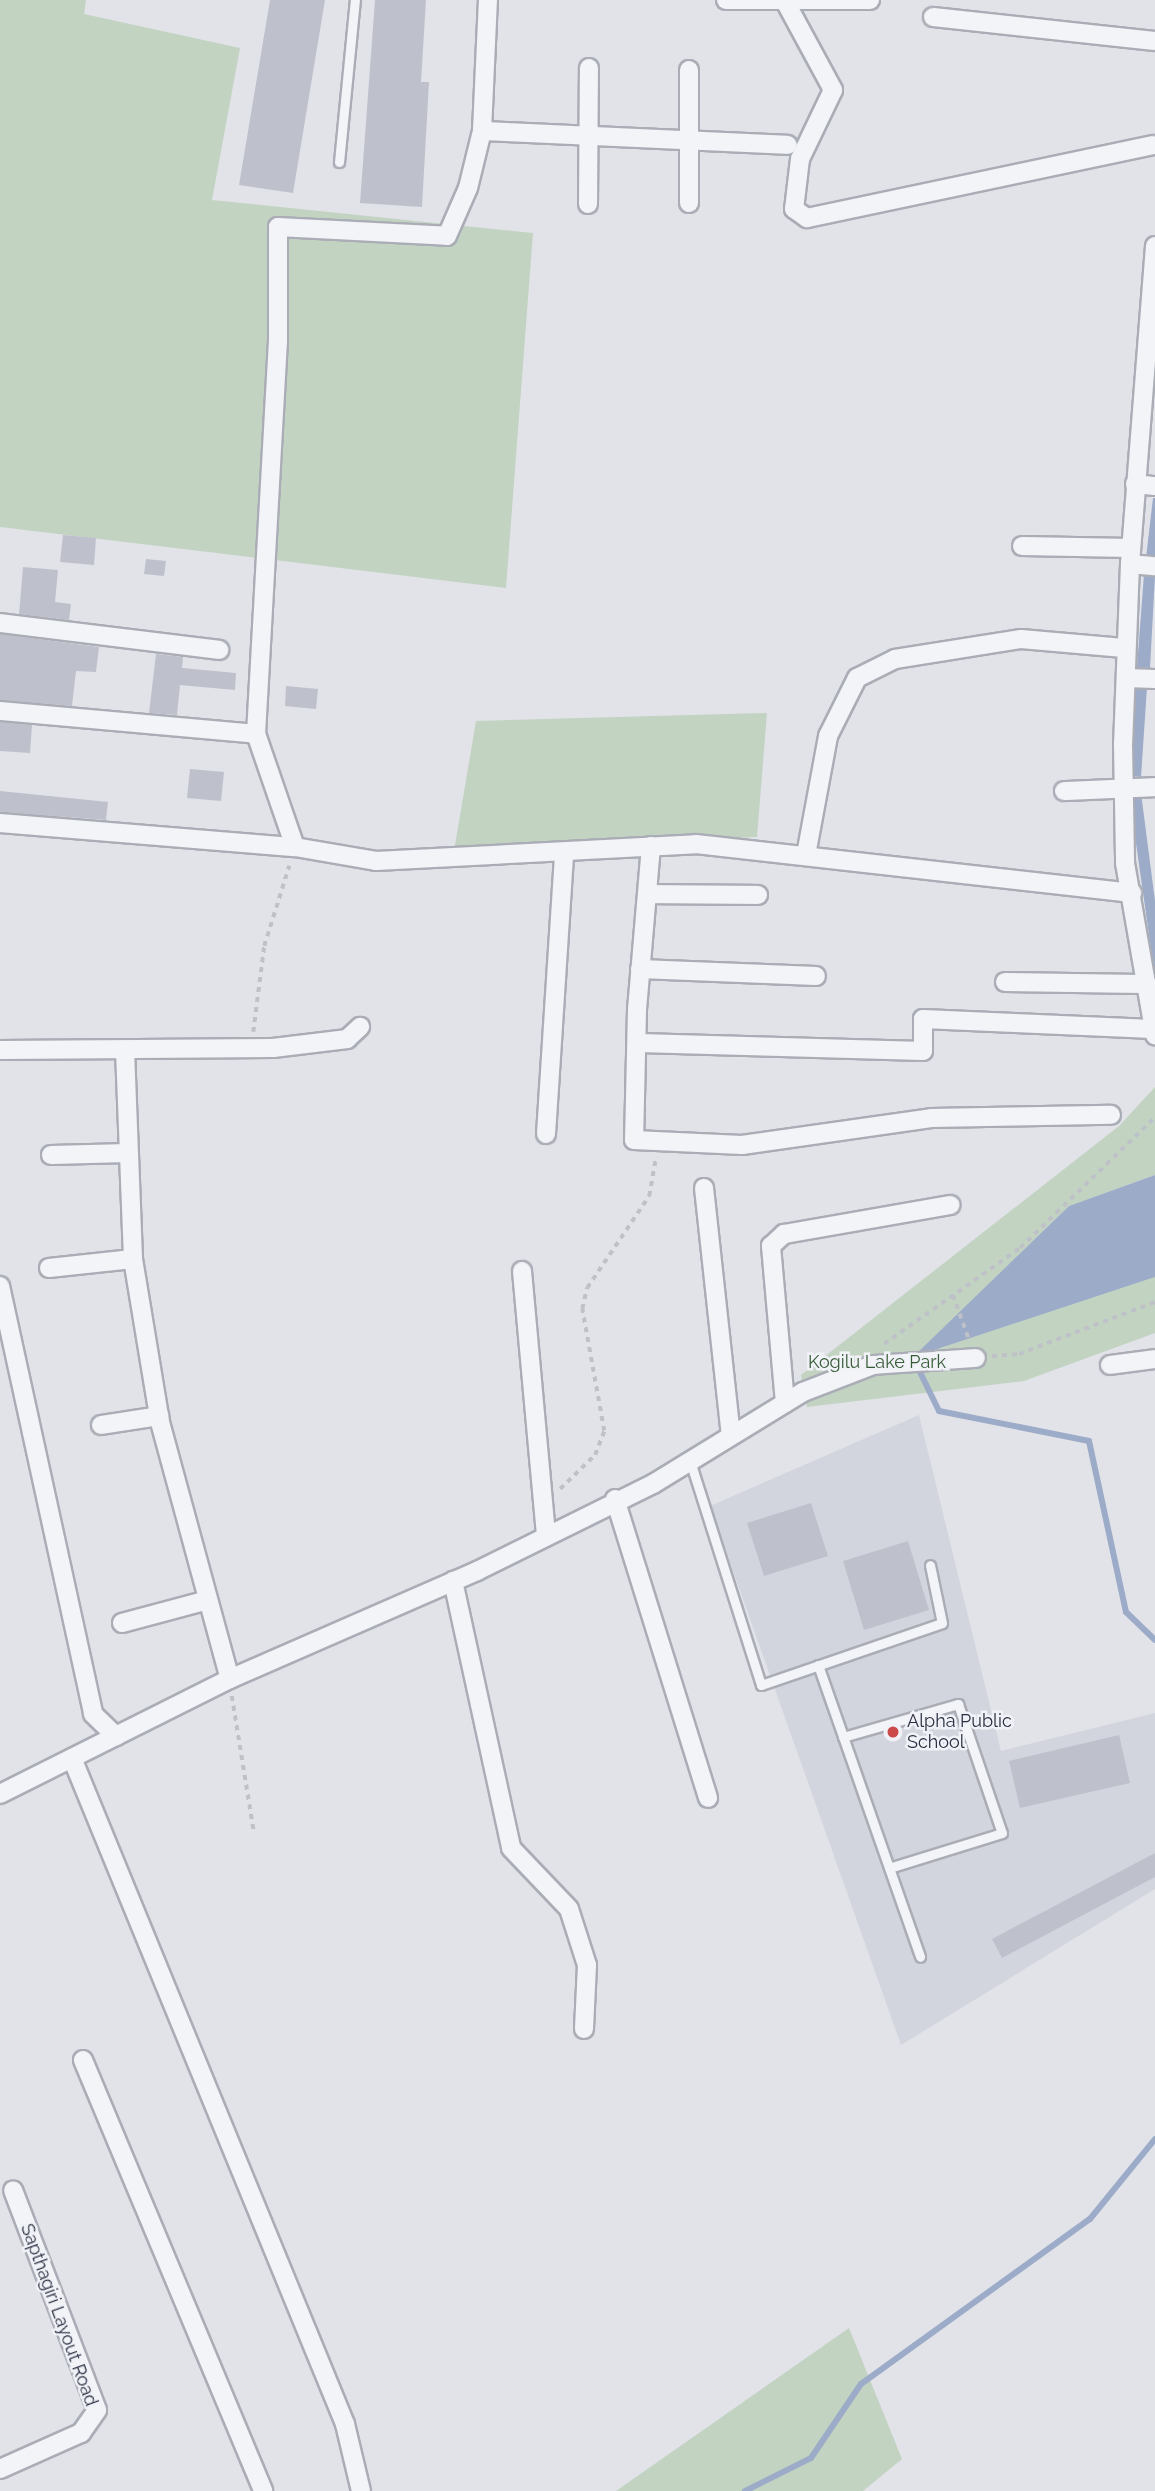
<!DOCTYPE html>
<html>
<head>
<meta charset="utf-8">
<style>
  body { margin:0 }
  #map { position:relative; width:1155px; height:2491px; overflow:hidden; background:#e1e3e9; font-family:Raleway,sans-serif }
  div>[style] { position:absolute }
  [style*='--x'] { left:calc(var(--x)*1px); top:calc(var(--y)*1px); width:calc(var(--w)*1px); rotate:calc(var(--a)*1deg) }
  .built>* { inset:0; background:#d3d5de }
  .green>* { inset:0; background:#c3d3c2 }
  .water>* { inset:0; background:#9cabc8 }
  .stream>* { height:6px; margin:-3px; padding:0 3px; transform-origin:3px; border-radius:3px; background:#9cabc8 }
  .building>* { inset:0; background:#bec1cc }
  .path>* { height:3.5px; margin-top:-1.75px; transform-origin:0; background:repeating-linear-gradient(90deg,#bec1c7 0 5px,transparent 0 10px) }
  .roads { filter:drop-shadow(2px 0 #aaadb6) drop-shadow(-2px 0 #aaadb6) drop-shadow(0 2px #aaadb6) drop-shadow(0 -2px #aaadb6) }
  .lane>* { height:9px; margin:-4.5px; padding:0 4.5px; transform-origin:4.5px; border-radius:4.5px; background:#f3f4f7 }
  .street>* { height:18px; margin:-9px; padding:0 9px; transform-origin:9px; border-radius:9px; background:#f3f4f7 }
  .dots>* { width:19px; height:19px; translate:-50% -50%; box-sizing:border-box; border:4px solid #f0f2f7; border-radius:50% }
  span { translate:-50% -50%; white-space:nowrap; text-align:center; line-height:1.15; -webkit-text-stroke:5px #f0f2f7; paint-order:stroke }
  .park-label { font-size:18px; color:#385c37 }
  .poi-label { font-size:18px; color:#292e40 }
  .left { translate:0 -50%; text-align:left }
  .street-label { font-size:18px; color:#292e40 }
</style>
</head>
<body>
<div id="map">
  <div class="built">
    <div style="clip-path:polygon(919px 1415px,1001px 1751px,1155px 1713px,1155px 1889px,901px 2045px,710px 1506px)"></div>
  </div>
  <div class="green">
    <div style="clip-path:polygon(0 0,86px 0,84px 14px,240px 48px,212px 200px,533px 233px,506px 588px,0 527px)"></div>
    <div style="clip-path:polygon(767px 713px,757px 837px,454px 851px,476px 721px)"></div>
    <div style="clip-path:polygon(1155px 1087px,1155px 1175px,1069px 1206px,915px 1356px,1155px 1277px,1155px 1333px,1024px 1381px,807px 1407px,801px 1375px,1119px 1126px)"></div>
    <div style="clip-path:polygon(849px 2328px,902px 2459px,863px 2491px,616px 2491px)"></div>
  </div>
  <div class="water">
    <div style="clip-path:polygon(1153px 498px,1155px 498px,1155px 559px,1146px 558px)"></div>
    <div style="clip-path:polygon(1144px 574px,1155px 576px,1150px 668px,1137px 667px)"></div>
    <div style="clip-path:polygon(1133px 686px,1147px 687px,1141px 777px,1130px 776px)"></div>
    <div style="clip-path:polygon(1141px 793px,1155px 901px,1155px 977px,1129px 794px)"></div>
    <div style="clip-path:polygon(1155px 1175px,1155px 1277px,913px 1357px,1069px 1206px)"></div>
  </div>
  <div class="stream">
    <div style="--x:916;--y:1364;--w:52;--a:63.9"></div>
    <div style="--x:939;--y:1411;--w:153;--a:11.3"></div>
    <div style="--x:1089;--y:1441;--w:175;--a:77.8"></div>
    <div style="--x:1126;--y:1612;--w:40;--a:44"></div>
    <div style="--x:745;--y:2491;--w:74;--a:-26.6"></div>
    <div style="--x:811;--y:2458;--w:89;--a:-56"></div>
    <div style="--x:861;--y:2384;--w:282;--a:-35.8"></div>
    <div style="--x:1090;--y:2219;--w:103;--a:-50.9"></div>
  </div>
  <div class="building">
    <div style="clip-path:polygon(270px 0,325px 0,293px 193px,239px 185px)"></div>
    <div style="clip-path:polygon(375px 0,426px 0,421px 82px,429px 82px,422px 207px,360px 203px)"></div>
    <div style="clip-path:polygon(63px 535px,96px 538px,94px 565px,60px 562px)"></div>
    <div style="clip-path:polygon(146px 559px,166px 561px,164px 576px,144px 574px)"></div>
    <div style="clip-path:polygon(23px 567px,58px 570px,55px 602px,71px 604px,69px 620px,19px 614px)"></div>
    <div style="clip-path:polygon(0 634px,99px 647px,96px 672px,76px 671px,72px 706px,0 700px)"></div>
    <div style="clip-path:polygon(156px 654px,183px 657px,182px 668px,236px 673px,235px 690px,180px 685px,177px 715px,149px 713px)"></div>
    <div style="clip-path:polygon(286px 686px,318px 689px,316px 709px,285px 706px)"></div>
    <div style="clip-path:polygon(0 722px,32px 725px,30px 753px,0 751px)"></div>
    <div style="clip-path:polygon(190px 769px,224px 772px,221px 801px,187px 798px)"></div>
    <div style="clip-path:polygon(0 791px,108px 802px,106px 820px,0 812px)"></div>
    <div style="clip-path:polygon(811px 1503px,828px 1556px,764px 1576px,747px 1523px)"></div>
    <div style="clip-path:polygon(908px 1541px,929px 1610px,864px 1630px,843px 1561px)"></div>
    <div style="clip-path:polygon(1119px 1735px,1130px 1783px,1020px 1808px,1009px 1761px)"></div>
    <div style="clip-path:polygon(1155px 1853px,1155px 1877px,1002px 1958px,992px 1939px)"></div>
  </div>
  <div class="path">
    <div style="--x:253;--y:1032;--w:87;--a:-82.7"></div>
    <div style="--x:264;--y:946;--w:84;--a:-72.6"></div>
    <div style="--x:953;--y:1295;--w:50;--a:70.1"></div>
    <div style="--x:884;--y:1344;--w:166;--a:-35.2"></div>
    <div style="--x:1020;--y:1248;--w:188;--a:-44.1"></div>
    <div style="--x:992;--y:1356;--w:27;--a:-4"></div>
    <div style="--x:1019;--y:1354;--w:146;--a:-20.9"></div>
    <div style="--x:560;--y:1489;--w:49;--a:-44.2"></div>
    <div style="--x:595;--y:1455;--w:26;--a:-69"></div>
    <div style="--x:604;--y:1431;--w:124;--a:-100.2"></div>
    <div style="--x:582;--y:1309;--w:22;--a:-77"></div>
    <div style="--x:587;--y:1288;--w:111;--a:-56"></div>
    <div style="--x:649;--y:1196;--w:40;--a:-80"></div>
    <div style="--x:232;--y:1696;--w:138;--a:80.8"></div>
  </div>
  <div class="roads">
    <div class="lane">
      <div style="--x:339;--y:162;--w:163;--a:-84.4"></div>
      <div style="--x:690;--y:1461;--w:235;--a:72.4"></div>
      <div style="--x:761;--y:1685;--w:191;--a:-18.9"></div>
      <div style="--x:942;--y:1623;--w:59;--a:-101.7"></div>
      <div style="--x:818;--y:1665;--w:309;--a:70.7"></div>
      <div style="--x:843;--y:1737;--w:120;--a:-16"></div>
      <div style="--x:958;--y:1704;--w:136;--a:71.2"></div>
      <div style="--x:1002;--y:1833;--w:118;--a:162.8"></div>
    </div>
    <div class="street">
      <div style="--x:726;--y:0;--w:144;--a:0"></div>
      <div style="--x:786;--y:3;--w:99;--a:61.6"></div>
      <div style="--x:833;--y:90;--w:76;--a:115.6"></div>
      <div style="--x:800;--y:159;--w:50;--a:96.8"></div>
      <div style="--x:794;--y:209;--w:16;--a:35"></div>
      <div style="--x:807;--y:218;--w:354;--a:-11.9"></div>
      <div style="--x:933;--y:17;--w:223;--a:6.2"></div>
      <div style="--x:482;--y:131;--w:306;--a:2.6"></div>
      <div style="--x:689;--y:203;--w:133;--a:-90"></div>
      <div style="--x:588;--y:204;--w:136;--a:-89.6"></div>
      <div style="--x:1155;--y:246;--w:319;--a:94.5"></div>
      <div style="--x:1130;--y:564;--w:180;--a:92.2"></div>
      <div style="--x:1123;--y:744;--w:119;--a:89"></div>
      <div style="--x:1125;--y:863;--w:175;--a:80.1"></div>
      <div style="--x:1135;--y:484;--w:20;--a:6"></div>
      <div style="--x:1022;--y:546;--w:109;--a:1.1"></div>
      <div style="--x:1130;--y:564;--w:25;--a:5"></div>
      <div style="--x:0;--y:623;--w:221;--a:7"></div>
      <div style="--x:1126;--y:678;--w:29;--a:2"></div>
      <div style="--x:0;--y:711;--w:257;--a:5.1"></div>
      <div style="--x:1064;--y:791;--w:91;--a:-2.5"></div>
      <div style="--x:0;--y:823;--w:296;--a:4.7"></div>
      <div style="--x:295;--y:847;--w:82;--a:9.8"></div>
      <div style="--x:376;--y:861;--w:320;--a:-3"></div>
      <div style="--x:696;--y:844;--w:439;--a:6.4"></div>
      <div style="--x:651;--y:846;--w:165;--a:94.9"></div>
      <div style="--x:637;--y:1010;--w:130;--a:91.3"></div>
      <div style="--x:634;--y:1140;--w:108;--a:2.7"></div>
      <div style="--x:742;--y:1145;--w:191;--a:-8.1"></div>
      <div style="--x:931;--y:1118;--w:180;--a:-1"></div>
      <div style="--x:295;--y:847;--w:120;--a:-109"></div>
      <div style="--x:256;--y:734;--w:393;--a:-86.8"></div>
      <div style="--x:278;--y:342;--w:115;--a:-90"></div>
      <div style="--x:278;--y:227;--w:169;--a:3"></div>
      <div style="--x:447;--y:236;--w:52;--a:-66.4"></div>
      <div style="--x:468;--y:188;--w:59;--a:-76.2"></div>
      <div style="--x:482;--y:131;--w:131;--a:-87.4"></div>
      <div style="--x:806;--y:855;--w:121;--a:-79.5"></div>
      <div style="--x:828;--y:736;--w:65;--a:-63.4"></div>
      <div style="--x:857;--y:678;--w:42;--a:-26.6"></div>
      <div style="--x:895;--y:659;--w:128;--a:-9"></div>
      <div style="--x:1021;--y:639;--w:103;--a:5"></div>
      <div style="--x:648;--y:894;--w:110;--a:0.5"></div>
      <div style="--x:640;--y:969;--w:176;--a:2.3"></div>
      <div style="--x:1005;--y:982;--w:142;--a:0.8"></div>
      <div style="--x:639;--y:1043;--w:284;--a:1.6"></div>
      <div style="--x:923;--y:1051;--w:32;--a:-90"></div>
      <div style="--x:923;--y:1019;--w:230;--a:2.5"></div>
      <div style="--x:0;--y:1050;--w:273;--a:-0.4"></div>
      <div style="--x:273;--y:1048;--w:75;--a:-6.9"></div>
      <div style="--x:347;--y:1039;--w:18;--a:-43"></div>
      <div style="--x:125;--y:1050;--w:209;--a:87.8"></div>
      <div style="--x:133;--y:1259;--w:165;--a:80.6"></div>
      <div style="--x:160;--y:1422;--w:266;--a:74.8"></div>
      <div style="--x:546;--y:1134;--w:279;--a:-86.3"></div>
      <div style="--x:51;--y:1155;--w:77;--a:-1.5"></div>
      <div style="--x:704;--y:1188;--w:248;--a:83.8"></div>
      <div style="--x:49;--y:1268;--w:84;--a:-6.1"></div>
      <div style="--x:522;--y:1271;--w:265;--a:84.8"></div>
      <div style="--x:0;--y:1286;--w:438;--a:77.7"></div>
      <div style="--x:93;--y:1714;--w:32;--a:44"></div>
      <div style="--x:1110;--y:1365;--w:45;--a:-7.6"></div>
      <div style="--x:785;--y:1403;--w:158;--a:-95.1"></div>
      <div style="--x:771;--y:1246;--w:18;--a:-43"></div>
      <div style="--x:784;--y:1234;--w:169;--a:-9.9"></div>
      <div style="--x:101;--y:1425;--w:59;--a:-8.8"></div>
      <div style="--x:615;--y:1499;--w:313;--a:72.7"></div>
      <div style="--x:453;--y:1581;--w:273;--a:77.7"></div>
      <div style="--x:511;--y:1848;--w:84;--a:46.4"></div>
      <div style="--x:569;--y:1909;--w:59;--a:72.2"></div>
      <div style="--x:587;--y:1965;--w:64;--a:92.7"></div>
      <div style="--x:122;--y:1623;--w:89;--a:-15"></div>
      <div style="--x:72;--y:1758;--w:720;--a:67.71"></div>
      <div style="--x:345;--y:2424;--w:69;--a:76.6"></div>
      <div style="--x:0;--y:1794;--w:257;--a:-26.6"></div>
      <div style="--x:230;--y:1679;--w:270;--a:-23.6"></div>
      <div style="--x:477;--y:1571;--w:196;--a:-26.3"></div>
      <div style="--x:653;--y:1484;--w:176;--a:-31.5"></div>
      <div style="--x:803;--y:1392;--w:75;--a:-21.1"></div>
      <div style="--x:873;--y:1365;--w:103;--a:-3.9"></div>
      <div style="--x:83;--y:2060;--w:467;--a:67.3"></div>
      <div style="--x:0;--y:2469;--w:89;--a:-24"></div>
      <div style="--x:81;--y:2433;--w:28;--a:-55"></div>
      <div style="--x:97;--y:2410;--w:235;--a:-110.9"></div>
    </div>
  </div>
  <div class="dots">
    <div style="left:893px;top:1732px;background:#cb4a49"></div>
  </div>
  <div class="park-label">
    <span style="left:877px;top:1362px">Kogilu Lake Park</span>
  </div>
  <div class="poi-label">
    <span class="left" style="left:907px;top:1732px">Alpha Public<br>School</span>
  </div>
  <div class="street-label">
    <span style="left:59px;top:2315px;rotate:70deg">Sapthagiri Layout Road</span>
  </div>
</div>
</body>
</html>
